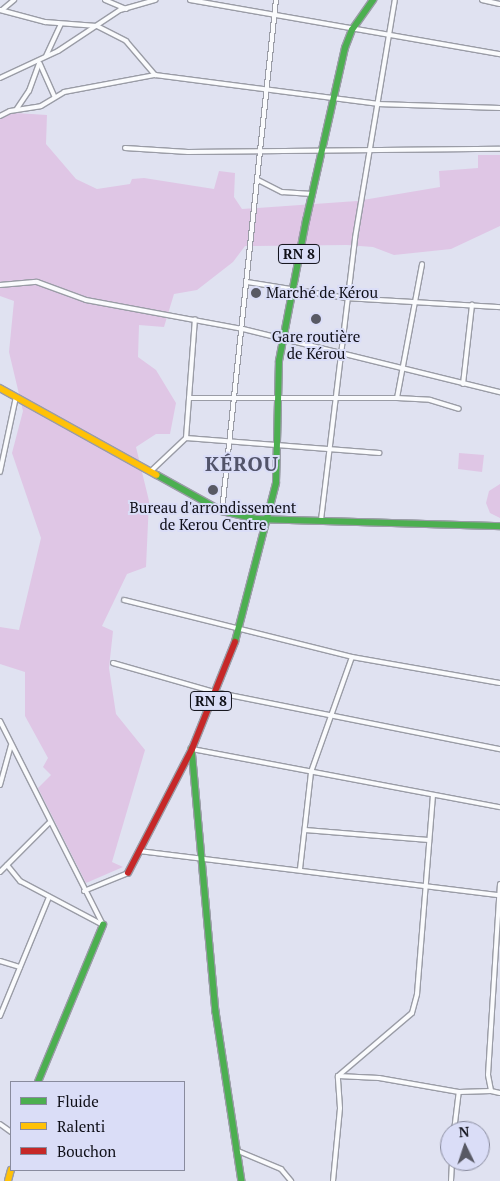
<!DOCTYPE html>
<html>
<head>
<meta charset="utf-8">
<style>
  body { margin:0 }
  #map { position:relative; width:500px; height:1181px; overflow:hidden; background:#e0e2f1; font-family:"PT Serif",serif }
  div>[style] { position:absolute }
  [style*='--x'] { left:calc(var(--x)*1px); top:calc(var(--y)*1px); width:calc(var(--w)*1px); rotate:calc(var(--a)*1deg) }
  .green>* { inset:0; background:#dfc6e5 }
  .roads { filter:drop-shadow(1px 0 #9a9ca6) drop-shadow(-1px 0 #9a9ca6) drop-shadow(0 1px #9a9ca6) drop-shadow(0 -1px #9a9ca6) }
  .street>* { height:4px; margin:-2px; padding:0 2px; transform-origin:2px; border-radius:2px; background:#fafbfd }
  .fast>* { height:5.5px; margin:-2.75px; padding:0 2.75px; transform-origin:2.75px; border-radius:2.75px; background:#4caf50 }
  .slow>* { height:5.5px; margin:-2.75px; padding:0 2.75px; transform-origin:2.75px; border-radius:2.75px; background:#ffc107 }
  .jam>* { height:5.5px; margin:-2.75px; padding:0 2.75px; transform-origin:2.75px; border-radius:2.75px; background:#c62828 }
  .dots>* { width:14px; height:14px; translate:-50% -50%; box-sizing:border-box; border:2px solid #daddf7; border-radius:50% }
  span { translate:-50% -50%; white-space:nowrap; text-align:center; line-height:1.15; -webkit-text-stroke:4px #daddf7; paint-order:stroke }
  .shield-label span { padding:1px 4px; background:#daddf7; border:1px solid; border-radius:4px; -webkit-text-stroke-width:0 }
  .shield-label { font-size:14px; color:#0f0f18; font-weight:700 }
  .poi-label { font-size:15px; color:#0f0f18 }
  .left { translate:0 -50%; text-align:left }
  .district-label { font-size:20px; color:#52546a; font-weight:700; letter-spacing:1px }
  .legend { position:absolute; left:10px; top:1081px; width:175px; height:90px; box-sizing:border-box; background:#daddf7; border:1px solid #898b9e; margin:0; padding:6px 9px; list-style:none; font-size:15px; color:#0f0f18 }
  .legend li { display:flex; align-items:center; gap:10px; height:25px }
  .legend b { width:25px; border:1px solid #898b9e }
  .north { position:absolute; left:440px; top:1121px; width:50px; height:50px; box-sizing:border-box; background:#daddf7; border:1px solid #898b9e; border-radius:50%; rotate:356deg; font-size:14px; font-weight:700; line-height:20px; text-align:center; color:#0f0f18 }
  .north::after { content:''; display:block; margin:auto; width:18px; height:22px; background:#585964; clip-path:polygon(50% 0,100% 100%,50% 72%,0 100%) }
</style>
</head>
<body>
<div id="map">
  <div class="green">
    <div style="clip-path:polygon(0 112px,47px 115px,46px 144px,76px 179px,97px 189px,130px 184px,132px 179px,144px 178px,214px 189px,219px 171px,235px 173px,234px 197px,242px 209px,357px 201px,440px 187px,439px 171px,478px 168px,478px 155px,500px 155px,500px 226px,451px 249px,394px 255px,373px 247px,347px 245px,245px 246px,233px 262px,197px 290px,174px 294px,164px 327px,139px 325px,138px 357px,156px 370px,176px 403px,170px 434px,156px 434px,136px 447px,149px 501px,146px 567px,127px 574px,102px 626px,113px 631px,109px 668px,116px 714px,145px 750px,112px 862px,123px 867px,86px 883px,38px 788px,51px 775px,43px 767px,48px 758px,25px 716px,25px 672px,0 664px,0 627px,19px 630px,41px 538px,12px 453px,23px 411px,9px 352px,14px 301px,0 296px)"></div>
    <div style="clip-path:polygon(459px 453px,484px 455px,482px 472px,458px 469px)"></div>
    <div style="clip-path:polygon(500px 484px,500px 518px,490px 513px,486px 503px,489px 491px)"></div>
  </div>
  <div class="roads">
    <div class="street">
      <div style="--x:105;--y:0;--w:23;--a:23"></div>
      <div style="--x:190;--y:0;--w:315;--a:9.9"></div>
      <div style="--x:482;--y:0;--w:18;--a:13"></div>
      <div style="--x:0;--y:10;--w:47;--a:14.9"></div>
      <div style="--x:45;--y:22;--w:52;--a:4.4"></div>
      <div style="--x:97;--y:26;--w:33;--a:27"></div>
      <div style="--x:126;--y:41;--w:45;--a:49.5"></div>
      <div style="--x:2;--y:10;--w:16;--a:-40"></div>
      <div style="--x:46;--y:56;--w:35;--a:-65"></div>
      <div style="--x:40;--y:64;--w:35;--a:66"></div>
      <div style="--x:0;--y:78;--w:64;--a:-25"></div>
      <div style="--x:58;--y:51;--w:74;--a:-33.5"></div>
      <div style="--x:120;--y:10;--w:37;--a:-16"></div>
      <div style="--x:16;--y:110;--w:23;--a:-56"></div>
      <div style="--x:29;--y:91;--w:30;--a:-70"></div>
      <div style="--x:0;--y:116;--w:11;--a:-27"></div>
      <div style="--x:10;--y:111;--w:31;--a:-9"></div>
      <div style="--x:41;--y:106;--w:27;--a:-31"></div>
      <div style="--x:64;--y:92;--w:93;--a:-10.6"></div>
      <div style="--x:155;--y:75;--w:224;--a:7.4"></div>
      <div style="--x:377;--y:104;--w:123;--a:1.9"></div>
      <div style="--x:125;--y:148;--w:63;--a:3.6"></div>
      <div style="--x:188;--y:152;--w:312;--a:-0.6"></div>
      <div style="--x:258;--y:180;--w:27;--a:27"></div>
      <div style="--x:282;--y:192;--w:30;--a:4"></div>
      <div style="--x:247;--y:282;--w:101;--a:9.1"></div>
      <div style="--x:347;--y:298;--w:153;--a:3.4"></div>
      <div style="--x:0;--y:285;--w:37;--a:-5"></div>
      <div style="--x:37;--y:282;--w:52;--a:20.2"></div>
      <div style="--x:86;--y:300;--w:160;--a:10.5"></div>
      <div style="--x:243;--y:329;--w:265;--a:13.8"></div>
      <div style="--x:463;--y:384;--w:80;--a:-83.5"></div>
      <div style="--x:189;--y:398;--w:208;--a:0"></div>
      <div style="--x:397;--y:398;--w:33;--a:3"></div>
      <div style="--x:430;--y:400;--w:30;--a:17"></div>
      <div style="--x:397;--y:398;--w:136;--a:-79.4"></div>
      <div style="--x:186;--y:438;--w:194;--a:4.4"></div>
      <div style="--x:0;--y:472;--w:77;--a:-78"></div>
      <div style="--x:150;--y:472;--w:50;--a:-43.4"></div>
      <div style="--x:186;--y:438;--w:119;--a:-85.7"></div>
      <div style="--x:222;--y:511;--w:514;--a:-83.97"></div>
      <div style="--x:321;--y:520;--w:284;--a:-83.1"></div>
      <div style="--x:355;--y:238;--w:241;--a:-80.5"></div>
      <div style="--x:124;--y:600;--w:235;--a:14"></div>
      <div style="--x:352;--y:657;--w:150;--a:10"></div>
      <div style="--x:113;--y:663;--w:105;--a:16"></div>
      <div style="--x:214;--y:692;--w:292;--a:11.3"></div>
      <div style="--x:0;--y:721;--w:229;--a:63.2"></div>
      <div style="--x:192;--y:749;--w:313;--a:10.7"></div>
      <div style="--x:0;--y:785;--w:41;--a:-74.6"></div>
      <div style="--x:305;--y:830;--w:124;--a:4.6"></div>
      <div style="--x:139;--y:851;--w:363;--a:7"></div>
      <div style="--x:7;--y:865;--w:21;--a:51"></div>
      <div style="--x:20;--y:881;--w:94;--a:27.9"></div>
      <div style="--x:300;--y:869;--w:98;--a:-83.5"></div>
      <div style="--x:311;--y:772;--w:122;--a:-70.4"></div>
      <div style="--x:0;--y:872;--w:69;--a:-45"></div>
      <div style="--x:500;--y:884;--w:191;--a:93.6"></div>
      <div style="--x:488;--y:1075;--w:16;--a:79"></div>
      <div style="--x:491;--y:1091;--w:9;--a:13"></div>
      <div style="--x:84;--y:891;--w:48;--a:-22.2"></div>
      <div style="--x:0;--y:961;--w:21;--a:17"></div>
      <div style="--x:0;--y:1016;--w:129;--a:-67.6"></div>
      <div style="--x:338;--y:1076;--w:97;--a:-40.4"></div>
      <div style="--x:412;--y:1013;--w:20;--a:-75"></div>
      <div style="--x:417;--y:994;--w:199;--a:-85.4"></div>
      <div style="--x:0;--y:1124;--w:14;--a:36"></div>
      <div style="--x:454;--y:1131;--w:39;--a:-83"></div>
      <div style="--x:459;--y:1092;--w:32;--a:-2"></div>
      <div style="--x:238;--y:1151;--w:47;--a:22.7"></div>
      <div style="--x:281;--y:1169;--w:16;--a:50"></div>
      <div style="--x:333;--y:1181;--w:73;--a:-84.5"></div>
      <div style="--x:340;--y:1108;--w:32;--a:-94"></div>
      <div style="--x:338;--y:1076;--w:41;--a:2.8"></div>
      <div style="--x:379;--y:1078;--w:81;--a:9.9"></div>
      <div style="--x:451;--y:1181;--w:20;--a:-87"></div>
    </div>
    <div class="fast">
      <div style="--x:157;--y:475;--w:74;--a:29"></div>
      <div style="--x:222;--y:511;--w:37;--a:13"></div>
      <div style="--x:258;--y:519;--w:242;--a:1.7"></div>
      <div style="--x:235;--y:642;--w:164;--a:-75.5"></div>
      <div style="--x:276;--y:483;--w:122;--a:-88.6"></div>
      <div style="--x:279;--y:361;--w:143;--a:-79.1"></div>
      <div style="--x:306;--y:221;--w:177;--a:-77.3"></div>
      <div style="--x:345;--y:48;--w:19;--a:-69"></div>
      <div style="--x:352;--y:30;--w:37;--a:-55"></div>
      <div style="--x:192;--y:749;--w:264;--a:84.8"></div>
      <div style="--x:216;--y:1012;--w:171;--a:81.3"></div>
      <div style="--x:38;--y:1082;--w:170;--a:-67.5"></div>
    </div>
    <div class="slow">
      <div style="--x:0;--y:388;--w:179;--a:29"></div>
      <div style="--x:8;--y:1181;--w:11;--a:-75"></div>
    </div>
    <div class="jam">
      <div style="--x:128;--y:873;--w:140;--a:-62.7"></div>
      <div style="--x:192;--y:749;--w:115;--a:-68.1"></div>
    </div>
  </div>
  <div class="dots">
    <div style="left:256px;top:293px;background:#585964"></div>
    <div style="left:316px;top:319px;background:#585964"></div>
    <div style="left:213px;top:490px;background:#585964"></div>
  </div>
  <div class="shield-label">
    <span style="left:299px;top:254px">RN 8</span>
    <span style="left:211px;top:701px">RN 8</span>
  </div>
  <div class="poi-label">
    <span class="left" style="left:266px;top:293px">Marché de Kérou</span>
    <span style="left:316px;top:345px">Gare routière<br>de Kérou</span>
    <span style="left:213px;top:516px">Bureau d'arrondissement<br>de Kerou Centre</span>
  </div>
  <div class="district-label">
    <span style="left:242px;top:463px">KÉROU</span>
  </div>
  <ul class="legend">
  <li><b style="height:6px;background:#4caf50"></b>Fluide</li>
  <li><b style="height:6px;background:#ffc107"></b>Ralenti</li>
  <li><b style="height:6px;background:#c62828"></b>Bouchon</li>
  </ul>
  <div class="north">N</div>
</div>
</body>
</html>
